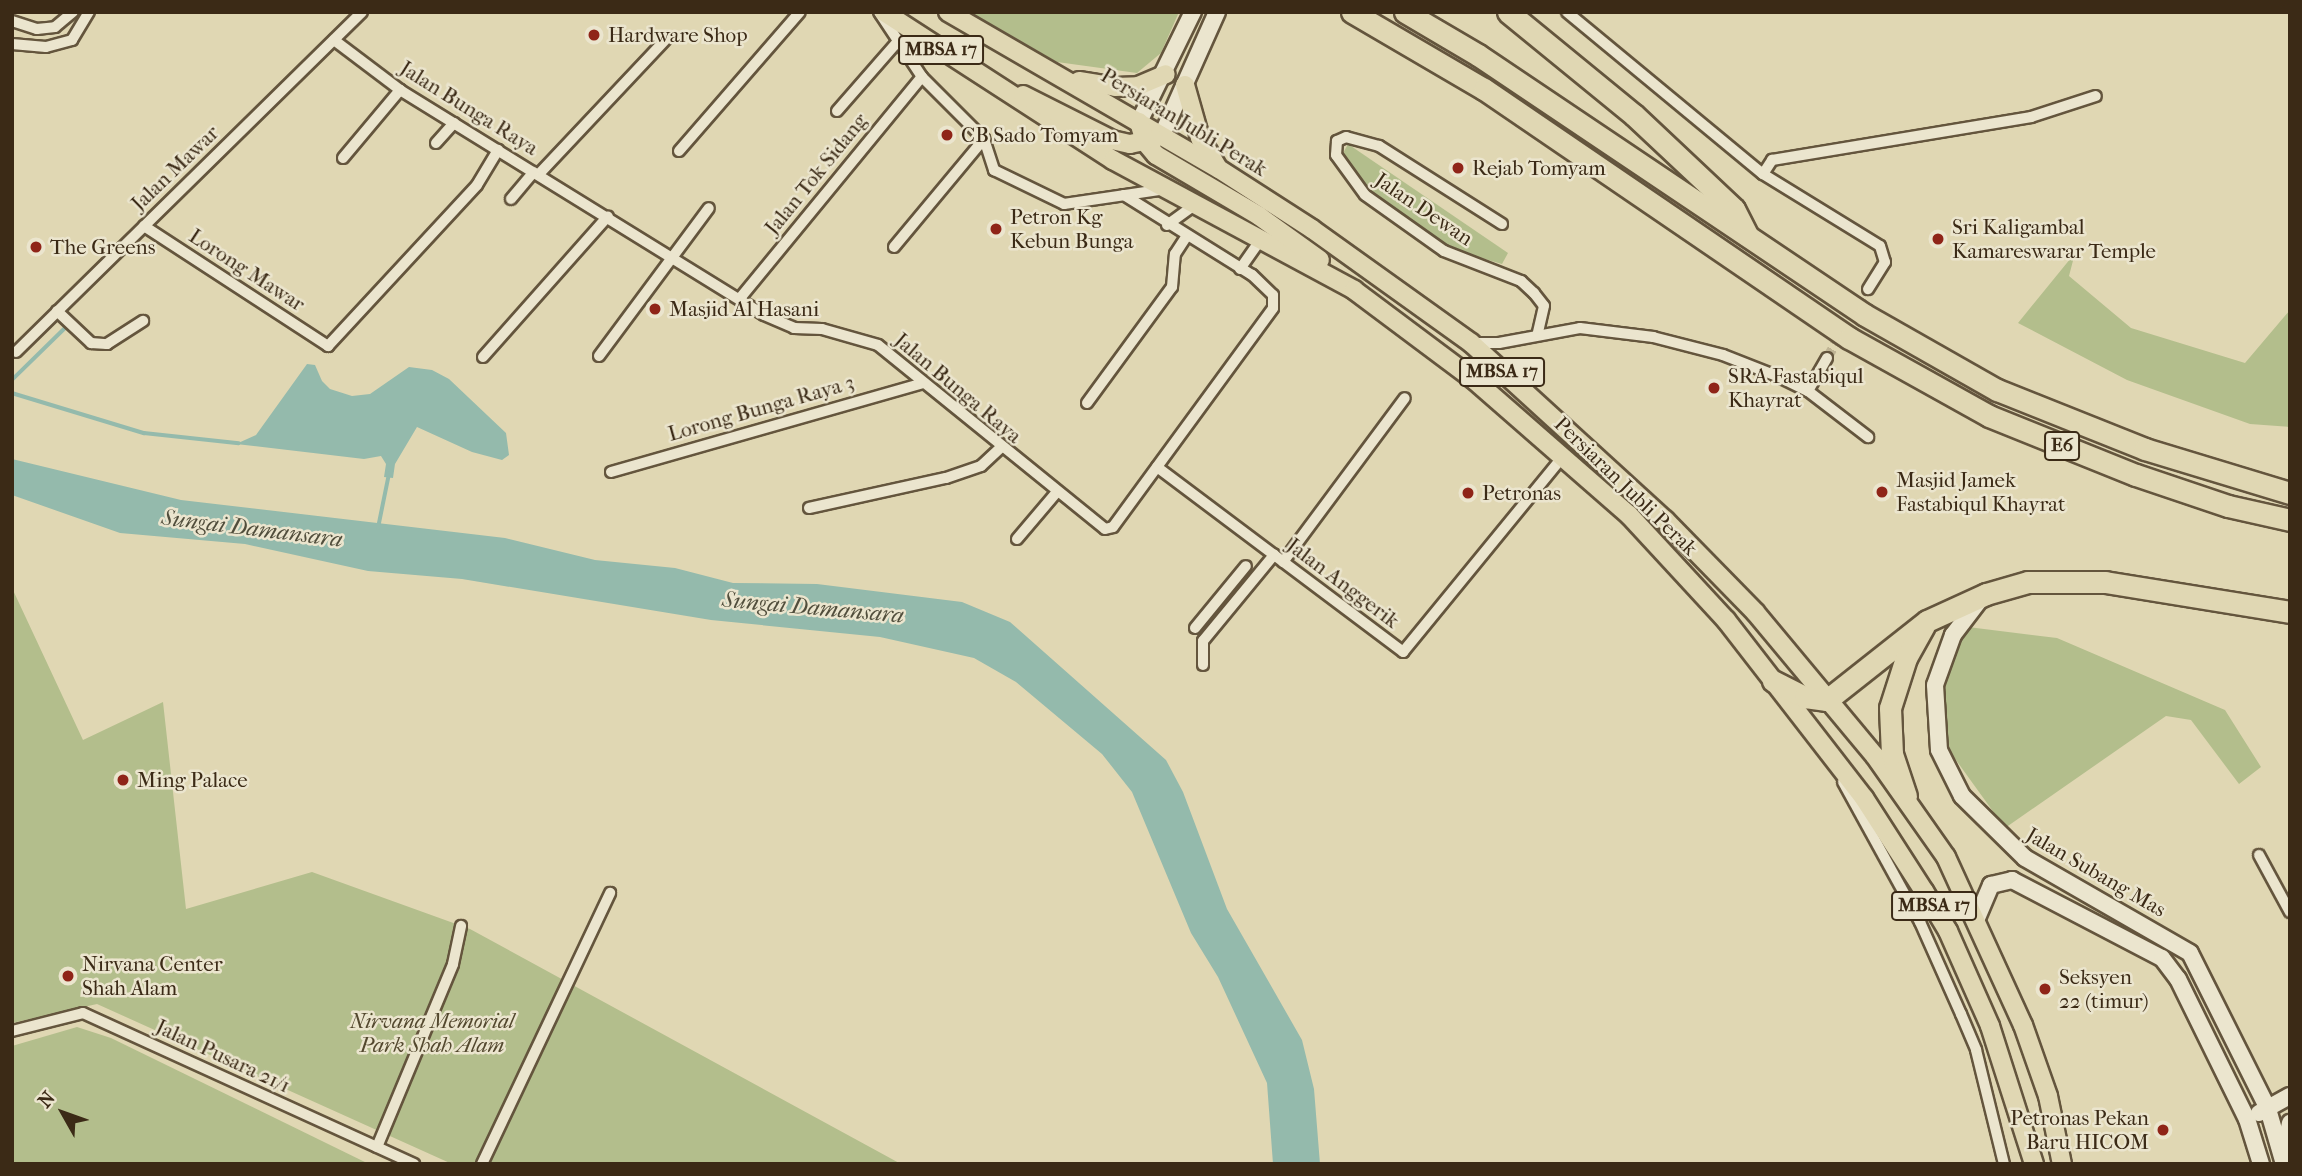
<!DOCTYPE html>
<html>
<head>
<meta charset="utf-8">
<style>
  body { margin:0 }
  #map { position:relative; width:2302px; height:1176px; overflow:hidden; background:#e0d7b3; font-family:"IM FELL French Canon",serif }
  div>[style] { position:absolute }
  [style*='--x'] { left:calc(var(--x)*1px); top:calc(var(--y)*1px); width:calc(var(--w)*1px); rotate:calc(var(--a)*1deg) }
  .green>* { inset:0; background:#b3be8c }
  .water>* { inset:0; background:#94baac }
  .stream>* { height:3.5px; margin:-1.75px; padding:0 1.75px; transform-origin:1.75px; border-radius:1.75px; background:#94baac }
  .street-tunnel>* { height:10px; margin-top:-5px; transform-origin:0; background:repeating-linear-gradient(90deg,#bfb494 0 10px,transparent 0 15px) }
  .roads { filter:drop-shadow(2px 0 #64553d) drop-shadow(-2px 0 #64553d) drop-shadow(0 2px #64553d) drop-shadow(0 -2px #64553d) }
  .street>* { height:10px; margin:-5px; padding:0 5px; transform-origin:5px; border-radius:5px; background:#ebe5ce }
  .secondary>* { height:16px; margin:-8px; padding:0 8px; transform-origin:8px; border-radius:8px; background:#ebe5ce }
  .primary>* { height:18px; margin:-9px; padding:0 9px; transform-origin:9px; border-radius:9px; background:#e0d7b3 }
  .highway>* { height:21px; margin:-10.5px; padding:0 10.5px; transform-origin:10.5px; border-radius:10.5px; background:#e0d7b3 }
  .dots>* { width:19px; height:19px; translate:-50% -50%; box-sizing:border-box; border:4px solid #ebe5ce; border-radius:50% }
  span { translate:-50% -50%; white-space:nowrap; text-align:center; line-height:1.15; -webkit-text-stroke:5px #ebe5ce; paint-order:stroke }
  .shield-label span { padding:2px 5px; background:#ebe5ce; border:2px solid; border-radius:5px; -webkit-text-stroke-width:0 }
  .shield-label { font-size:19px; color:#3b2a16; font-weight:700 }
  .poi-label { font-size:21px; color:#3b2a16 }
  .left { translate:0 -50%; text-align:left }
  .right { translate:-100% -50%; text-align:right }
  .street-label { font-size:21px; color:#3b2a16 }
  .park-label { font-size:21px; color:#53482e; font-style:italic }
  .water-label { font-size:23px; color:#514e3c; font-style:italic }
  .frame { position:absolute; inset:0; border:14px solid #3b2a16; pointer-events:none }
  .north { position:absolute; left:28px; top:1078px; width:70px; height:70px; -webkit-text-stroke:5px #ebe5ce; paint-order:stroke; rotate:310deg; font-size:19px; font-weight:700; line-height:28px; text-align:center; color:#3b2a16 }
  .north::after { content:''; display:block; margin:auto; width:24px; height:32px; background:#3b2a16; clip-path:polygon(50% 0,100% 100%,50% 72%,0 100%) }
</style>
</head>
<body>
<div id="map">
  <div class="green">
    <div style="clip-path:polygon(970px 12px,1179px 12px,1161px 53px,1137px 73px,1057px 62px)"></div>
    <div style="clip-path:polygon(1348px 144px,1508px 253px,1502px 264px,1450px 249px,1364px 191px,1342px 155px)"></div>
    <div style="clip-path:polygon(2075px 253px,2069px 276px,2131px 328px,2245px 363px,2290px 310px,2290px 427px,2250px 424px,2127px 380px,2018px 323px)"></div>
    <div style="clip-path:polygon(12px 588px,83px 740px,163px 702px,186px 909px,312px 872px,470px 929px,901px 1164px,452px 1164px,97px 1004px,12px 1023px)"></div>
    <div style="clip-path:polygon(1968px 627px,2057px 638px,2225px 710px,2261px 767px,2239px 784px,2191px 720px,2166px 716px,2005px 828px,1948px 749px,1942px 700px,1955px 651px)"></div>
    <div style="clip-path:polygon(77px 1027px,111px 1038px,369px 1164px,12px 1164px,12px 1046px)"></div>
  </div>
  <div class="water">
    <div style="clip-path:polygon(307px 364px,315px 365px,322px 381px,330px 389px,352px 396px,370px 394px,409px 367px,432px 370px,449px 379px,506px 433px,509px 455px,502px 460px,472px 452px,417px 427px,395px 464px,393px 478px,384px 477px,386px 464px,381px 456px,364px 459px,236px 444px,256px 435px)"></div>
    <div style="clip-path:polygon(12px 459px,181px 500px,505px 538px,595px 560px,675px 568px,733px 583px,817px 584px,962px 602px,1010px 622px,1166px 760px,1183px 792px,1227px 909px,1302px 1040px,1314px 1089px,1320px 1164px,1273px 1164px,1267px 1083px,1218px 977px,1191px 933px,1132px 792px,1102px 754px,1016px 682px,974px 658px,880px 637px,711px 620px,462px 579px,368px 571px,245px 544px,120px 533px,12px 495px)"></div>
  </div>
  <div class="stream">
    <div style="--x:12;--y:380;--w:73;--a:-44.4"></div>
    <div style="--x:12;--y:393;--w:138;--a:16.9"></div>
    <div style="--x:144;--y:433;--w:95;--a:6.1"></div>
    <div style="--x:378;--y:528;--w:55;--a:-78.5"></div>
  </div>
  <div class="street-tunnel">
    <div style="--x:1827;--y:358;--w:80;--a:-59.3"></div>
  </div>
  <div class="roads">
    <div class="street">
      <div style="--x:879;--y:12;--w:78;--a:56.5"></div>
      <div style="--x:922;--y:77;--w:88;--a:45"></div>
      <div style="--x:984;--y:139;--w:33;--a:72"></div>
      <div style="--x:994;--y:170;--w:78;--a:25.9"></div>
      <div style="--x:1064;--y:204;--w:103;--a:-8.4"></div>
      <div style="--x:1567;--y:12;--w:254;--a:39.6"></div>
      <div style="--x:1763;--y:174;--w:137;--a:31.6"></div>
      <div style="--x:1880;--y:246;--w:17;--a:73"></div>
      <div style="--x:1885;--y:262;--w:32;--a:122"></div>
      <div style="--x:12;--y:21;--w:26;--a:18"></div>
      <div style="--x:37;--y:29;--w:18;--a:-6"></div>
      <div style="--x:55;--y:27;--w:23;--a:-40"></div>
      <div style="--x:334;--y:40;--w:83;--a:37.1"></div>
      <div style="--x:400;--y:90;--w:428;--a:31.7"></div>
      <div style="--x:764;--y:315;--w:33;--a:23"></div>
      <div style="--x:794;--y:328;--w:28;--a:2"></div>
      <div style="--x:822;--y:329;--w:58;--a:15.9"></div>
      <div style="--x:878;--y:345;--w:292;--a:39"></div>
      <div style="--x:1105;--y:529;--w:8;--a:-14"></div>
      <div style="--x:1113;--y:527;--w:271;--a:-53.8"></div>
      <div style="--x:1273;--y:308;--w:13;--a:-90"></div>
      <div style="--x:1273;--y:295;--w:29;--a:-136"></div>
      <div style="--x:1252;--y:275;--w:151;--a:-148"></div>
      <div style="--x:12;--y:44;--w:34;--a:5"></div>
      <div style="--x:46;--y:47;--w:27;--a:-15"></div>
      <div style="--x:72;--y:40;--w:33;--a:-59"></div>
      <div style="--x:837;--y:111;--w:93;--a:-48.9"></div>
      <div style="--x:436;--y:143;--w:27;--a:-48"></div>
      <div style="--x:679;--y:151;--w:184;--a:-49"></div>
      <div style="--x:343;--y:158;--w:89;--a:-50"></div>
      <div style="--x:539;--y:174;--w:188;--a:-46.7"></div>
      <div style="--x:1763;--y:174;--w:17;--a:-57"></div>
      <div style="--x:1772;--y:160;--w:263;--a:-9.4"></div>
      <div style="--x:2031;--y:117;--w:68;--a:-17.9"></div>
      <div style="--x:511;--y:199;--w:35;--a:-50"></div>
      <div style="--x:1502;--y:224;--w:146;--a:-147.6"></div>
      <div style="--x:1379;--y:146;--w:34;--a:-165"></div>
      <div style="--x:1346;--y:137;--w:10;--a:156"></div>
      <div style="--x:1337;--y:141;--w:14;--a:94"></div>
      <div style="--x:1336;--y:155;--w:49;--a:54.1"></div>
      <div style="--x:1365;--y:195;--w:97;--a:35.3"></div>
      <div style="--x:1444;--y:251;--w:83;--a:21.3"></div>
      <div style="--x:1521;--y:281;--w:18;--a:43"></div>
      <div style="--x:1534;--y:293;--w:16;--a:52"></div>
      <div style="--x:1544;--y:306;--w:28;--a:103"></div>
      <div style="--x:1167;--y:225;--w:37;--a:-36"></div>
      <div style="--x:144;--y:226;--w:220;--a:33.1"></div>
      <div style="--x:328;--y:346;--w:219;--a:-47.2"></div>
      <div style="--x:477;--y:185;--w:41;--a:-59"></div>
      <div style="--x:894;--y:247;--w:141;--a:-50.2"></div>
      <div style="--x:1240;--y:269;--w:39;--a:-55"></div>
      <div style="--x:741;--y:297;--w:285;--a:-50.6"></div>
      <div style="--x:57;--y:311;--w:47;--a:43.3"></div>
      <div style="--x:91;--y:343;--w:16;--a:4"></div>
      <div style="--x:107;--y:344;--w:43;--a:-32.6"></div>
      <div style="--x:1471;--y:343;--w:28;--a:0"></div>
      <div style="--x:1499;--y:343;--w:82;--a:-10.5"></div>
      <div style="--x:1580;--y:328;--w:74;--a:7"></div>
      <div style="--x:1653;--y:337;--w:72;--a:14.4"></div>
      <div style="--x:1723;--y:355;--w:58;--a:21.3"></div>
      <div style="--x:1777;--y:376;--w:34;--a:26"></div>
      <div style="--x:1808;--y:391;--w:76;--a:37.5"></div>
      <div style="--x:16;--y:352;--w:485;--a:-44.5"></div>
      <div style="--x:599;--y:356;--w:184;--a:-53.4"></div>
      <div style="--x:483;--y:357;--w:188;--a:-48.4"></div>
      <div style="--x:1808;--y:391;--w:38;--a:-60"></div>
      <div style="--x:1087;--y:403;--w:144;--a:-53.8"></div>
      <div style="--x:1172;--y:287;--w:33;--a:-85"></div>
      <div style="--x:1175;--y:254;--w:20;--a:-57"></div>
      <div style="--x:1157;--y:467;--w:308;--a:36.9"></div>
      <div style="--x:1403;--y:652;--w:254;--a:-50.7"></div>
      <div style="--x:611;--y:472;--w:324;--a:-15.9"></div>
      <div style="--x:809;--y:508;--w:140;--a:-12.4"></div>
      <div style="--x:946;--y:478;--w:37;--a:-19"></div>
      <div style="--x:981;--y:466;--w:26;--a:-43"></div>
      <div style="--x:1017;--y:539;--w:60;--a:-49.7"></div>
      <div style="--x:1283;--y:562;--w:204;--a:-53.4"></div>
      <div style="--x:1195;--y:628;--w:80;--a:-50.6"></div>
      <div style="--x:1203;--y:665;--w:24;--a:-90"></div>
      <div style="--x:1203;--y:641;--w:112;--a:-50.5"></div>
      <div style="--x:1843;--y:782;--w:160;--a:61.2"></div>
      <div style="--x:1920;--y:922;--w:101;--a:66"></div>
      <div style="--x:1961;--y:1014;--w:39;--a:67"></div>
      <div style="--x:1976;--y:1050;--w:117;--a:76.2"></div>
      <div style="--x:2259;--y:855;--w:65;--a:61.5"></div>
      <div style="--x:12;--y:1031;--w:73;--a:-14.2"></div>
      <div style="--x:83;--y:1013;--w:364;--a:24.5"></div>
      <div style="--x:377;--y:1147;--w:198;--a:-67.4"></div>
      <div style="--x:453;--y:964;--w:39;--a:-78"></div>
      <div style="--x:482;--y:1164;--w:300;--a:-64.7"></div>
    </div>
    <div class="secondary">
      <div style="--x:1139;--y:122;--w:123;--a:-63.9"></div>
      <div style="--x:1162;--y:135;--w:135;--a:-65.9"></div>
      <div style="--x:1979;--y:601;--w:43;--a:127.4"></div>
      <div style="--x:1953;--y:635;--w:53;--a:109.8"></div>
      <div style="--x:1935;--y:685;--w:65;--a:86.5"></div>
      <div style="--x:1939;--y:750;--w:51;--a:63.4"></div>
      <div style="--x:1962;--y:796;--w:88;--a:44.5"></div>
      <div style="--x:2025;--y:858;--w:190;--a:29.9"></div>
      <div style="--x:2190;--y:953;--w:174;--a:63.4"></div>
      <div style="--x:2268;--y:1109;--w:57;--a:73.8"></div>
      <div style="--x:1977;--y:918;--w:36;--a:-67"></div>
      <div style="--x:1991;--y:885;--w:22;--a:-13"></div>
      <div style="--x:2012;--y:880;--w:169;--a:27.5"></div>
      <div style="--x:2162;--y:958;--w:26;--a:53"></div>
      <div style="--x:2178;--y:979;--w:156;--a:63.8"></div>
      <div style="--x:2247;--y:1119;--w:47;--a:72.7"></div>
      <div style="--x:2259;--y:1113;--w:35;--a:-29"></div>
      <div style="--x:2283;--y:1156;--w:34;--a:-78"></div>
    </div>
    <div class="primary">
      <div style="--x:884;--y:12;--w:273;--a:32.9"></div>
      <div style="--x:1113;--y:160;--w:274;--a:28.3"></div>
      <div style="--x:1354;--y:290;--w:149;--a:36.8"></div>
      <div style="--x:1473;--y:379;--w:207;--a:41.1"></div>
      <div style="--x:1629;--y:515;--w:143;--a:47.3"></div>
      <div style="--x:1726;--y:620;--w:225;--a:52.2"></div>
      <div style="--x:1864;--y:798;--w:111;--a:57.2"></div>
      <div style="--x:1924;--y:891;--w:47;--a:59"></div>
      <div style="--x:1948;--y:931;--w:104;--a:66.1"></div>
      <div style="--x:1990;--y:1026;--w:145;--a:72.3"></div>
      <div style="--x:948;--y:12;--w:313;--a:30.1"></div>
      <div style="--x:1219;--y:169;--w:111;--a:32.8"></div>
      <div style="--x:1312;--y:229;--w:196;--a:35.6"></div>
      <div style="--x:1471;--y:343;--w:263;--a:42.4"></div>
      <div style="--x:1665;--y:520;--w:129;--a:45.6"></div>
      <div style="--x:1755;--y:612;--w:187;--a:50.2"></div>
      <div style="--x:1875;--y:756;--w:123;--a:54.9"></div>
      <div style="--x:1946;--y:857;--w:185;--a:65.4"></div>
      <div style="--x:2023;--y:1025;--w:75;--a:70.6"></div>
      <div style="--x:2048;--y:1096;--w:69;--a:78.4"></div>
      <div style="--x:1079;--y:81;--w:36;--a:9"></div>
      <div style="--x:1115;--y:87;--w:23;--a:-2"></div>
      <div style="--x:1138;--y:86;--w:30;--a:-23"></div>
      <div style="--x:1185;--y:85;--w:55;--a:74.2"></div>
      <div style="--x:1200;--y:138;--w:33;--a:59"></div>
      <div style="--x:1023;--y:95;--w:100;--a:26.8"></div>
      <div style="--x:1112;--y:140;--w:18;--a:13"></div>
      <div style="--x:1130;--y:144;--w:25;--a:-12"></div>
      <div style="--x:1139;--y:122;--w:21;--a:73"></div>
      <div style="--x:1145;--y:142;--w:17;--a:50"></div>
      <div style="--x:1156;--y:155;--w:120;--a:30.6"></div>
      <div style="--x:1259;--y:216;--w:75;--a:35.8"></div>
    </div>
    <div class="highway">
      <div style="--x:1352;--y:12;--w:153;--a:30.3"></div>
      <div style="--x:1484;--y:89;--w:442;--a:34.3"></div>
      <div style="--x:1849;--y:338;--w:160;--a:29.1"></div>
      <div style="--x:1989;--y:416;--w:158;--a:21.9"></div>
      <div style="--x:2136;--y:475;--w:97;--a:18.6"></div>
      <div style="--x:2228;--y:506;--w:64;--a:12.7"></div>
      <div style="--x:1405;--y:12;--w:85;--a:30.5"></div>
      <div style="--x:1478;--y:55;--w:466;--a:33.9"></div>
      <div style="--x:1865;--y:315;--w:152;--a:29.6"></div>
      <div style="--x:1997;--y:390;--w:159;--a:21.7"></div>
      <div style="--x:2145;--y:449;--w:152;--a:16.9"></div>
      <div style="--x:1508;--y:12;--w:163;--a:39.3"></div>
      <div style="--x:1634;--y:115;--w:137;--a:43.2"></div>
      <div style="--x:1734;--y:209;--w:30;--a:63"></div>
      <div style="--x:1773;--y:681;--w:36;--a:27"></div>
      <div style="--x:1805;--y:697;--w:22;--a:8"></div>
      <div style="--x:1827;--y:700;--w:127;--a:-38.3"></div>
      <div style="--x:1927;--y:621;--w:65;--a:-24.6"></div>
      <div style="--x:1986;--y:594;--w:44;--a:-15.9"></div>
      <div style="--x:2028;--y:582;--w:77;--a:0"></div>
      <div style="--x:2105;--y:582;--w:187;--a:9.2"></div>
      <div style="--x:1906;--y:796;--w:44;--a:-108.4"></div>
      <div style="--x:1892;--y:754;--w:46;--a:-92.5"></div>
      <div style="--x:1890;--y:708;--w:52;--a:-72.3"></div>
      <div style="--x:1906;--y:658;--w:37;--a:-61"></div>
    </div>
  </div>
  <div class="dots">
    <div style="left:594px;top:35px;background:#8f2418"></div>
    <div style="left:947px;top:135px;background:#8f2418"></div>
    <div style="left:1458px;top:168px;background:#8f2418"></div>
    <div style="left:996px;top:229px;background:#8f2418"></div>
    <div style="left:1938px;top:239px;background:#8f2418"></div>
    <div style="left:36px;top:247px;background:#8f2418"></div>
    <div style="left:655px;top:309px;background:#8f2418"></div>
    <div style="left:1714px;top:388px;background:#8f2418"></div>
    <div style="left:1882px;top:492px;background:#8f2418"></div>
    <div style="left:1468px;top:493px;background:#8f2418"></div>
    <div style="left:123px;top:780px;background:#8f2418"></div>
    <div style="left:68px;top:976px;background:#8f2418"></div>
    <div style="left:2045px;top:989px;background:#8f2418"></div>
    <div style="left:2163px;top:1130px;background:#8f2418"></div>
  </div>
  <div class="shield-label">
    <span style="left:941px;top:50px">MBSA 17</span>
    <span style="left:1502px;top:372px">MBSA 17</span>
    <span style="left:2062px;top:446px">E6</span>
    <span style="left:1934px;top:906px">MBSA 17</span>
  </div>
  <div class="poi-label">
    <span class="left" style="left:608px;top:35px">Hardware Shop</span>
    <span class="left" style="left:961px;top:135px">CB Sado Tomyam</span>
    <span class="left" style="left:1472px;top:168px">Rejab Tomyam</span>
    <span class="left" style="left:1010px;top:229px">Petron Kg<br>Kebun Bunga</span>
    <span class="left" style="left:1952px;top:239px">Sri Kaligambal<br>Kamareswarar Temple</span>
    <span class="left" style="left:50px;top:247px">The Greens</span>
    <span class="left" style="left:669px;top:309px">Masjid Al Hasani</span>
    <span class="left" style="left:1728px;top:388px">SRA Fastabiqul<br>Khayrat</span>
    <span class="left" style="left:1896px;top:492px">Masjid Jamek<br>Fastabiqul Khayrat</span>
    <span class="left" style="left:1482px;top:493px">Petronas</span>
    <span class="left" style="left:137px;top:780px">Ming Palace</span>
    <span class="left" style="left:82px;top:976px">Nirvana Center<br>Shah Alam</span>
    <span class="left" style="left:2059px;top:989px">Seksyen<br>22 (timur)</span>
    <span class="right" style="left:2149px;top:1130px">Petronas Pekan<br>Baru HICOM</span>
  </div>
  <div class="street-label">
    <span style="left:469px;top:108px;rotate:32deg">Jalan Bunga Raya</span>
    <span style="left:1184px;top:122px;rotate:31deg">Persiaran Jubli Perak</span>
    <span style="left:175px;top:168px;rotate:-44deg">Jalan Mawar</span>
    <span style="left:816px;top:174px;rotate:-51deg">Jalan Tok Sidang</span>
    <span style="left:1424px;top:209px;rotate:34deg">Jalan Dewan</span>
    <span style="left:247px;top:270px;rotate:33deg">Lorong Mawar</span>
    <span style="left:958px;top:388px;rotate:40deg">Jalan Bunga Raya</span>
    <span style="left:761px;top:408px;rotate:-16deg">Lorong Bunga Raya 3</span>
    <span style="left:1626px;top:486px;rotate:44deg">Persiaran Jubli Perak</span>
    <span style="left:1343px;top:583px;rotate:37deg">Jalan Anggerik</span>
    <span style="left:2096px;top:872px;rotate:30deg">Jalan Subang Mas</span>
    <span style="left:223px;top:1056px;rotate:25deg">Jalan Pusara 21/1</span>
  </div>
  <div class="park-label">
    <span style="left:432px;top:1033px">Nirvana Memorial<br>Park Shah Alam</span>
  </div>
  <div class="water-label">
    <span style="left:252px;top:529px;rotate:7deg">Sungai Damansara</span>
    <span style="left:813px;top:608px;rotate:5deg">Sungai Damansara</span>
  </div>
  <div class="frame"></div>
  <div class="north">N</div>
</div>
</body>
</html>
